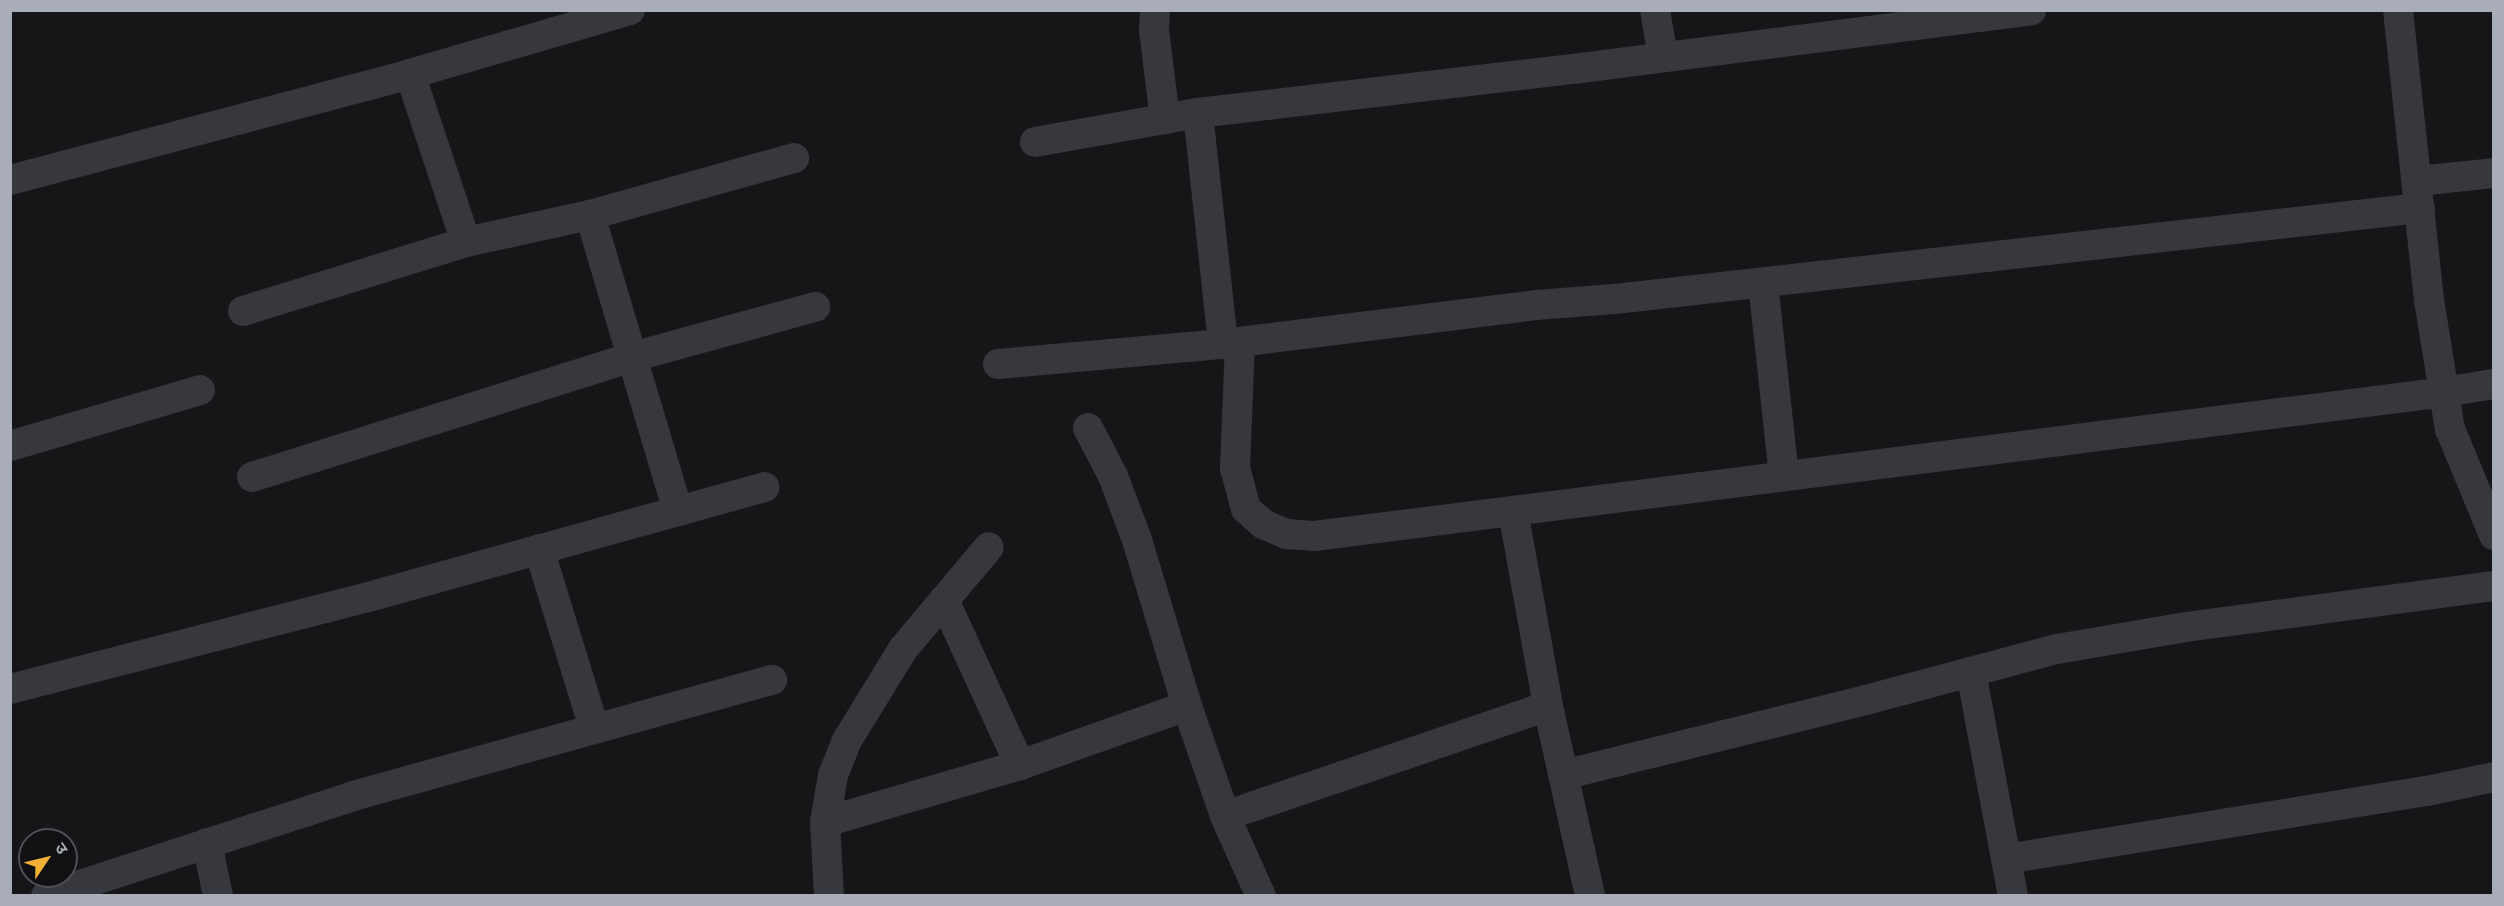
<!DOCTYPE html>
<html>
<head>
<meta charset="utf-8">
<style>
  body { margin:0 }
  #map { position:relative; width:2504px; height:906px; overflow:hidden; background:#161618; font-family:Arial,"Noto Sans Devanagari",sans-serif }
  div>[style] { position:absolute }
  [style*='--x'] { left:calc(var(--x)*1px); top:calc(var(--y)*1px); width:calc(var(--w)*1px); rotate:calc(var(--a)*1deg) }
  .minor>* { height:30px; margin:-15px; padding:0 15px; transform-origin:15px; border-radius:15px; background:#37383d }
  span { translate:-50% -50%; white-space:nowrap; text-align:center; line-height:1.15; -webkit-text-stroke:6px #111113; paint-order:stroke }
  .frame { position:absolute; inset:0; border:12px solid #a8adb8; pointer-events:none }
  .north { position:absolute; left:18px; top:828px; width:60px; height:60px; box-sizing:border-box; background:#111113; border:2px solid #4d4f55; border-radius:50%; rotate:55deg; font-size:16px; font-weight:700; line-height:24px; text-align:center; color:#a8adb8 }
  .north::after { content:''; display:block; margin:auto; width:21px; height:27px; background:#f2b134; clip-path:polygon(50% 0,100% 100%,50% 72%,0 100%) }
</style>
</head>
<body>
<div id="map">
  <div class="minor">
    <div style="--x:1155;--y:10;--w:20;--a:93"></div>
    <div style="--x:1154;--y:30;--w:90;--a:83"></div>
    <div style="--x:1655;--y:10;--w:48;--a:80.3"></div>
    <div style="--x:2398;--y:10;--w:292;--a:83.9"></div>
    <div style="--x:2429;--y:300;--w:131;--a:80.8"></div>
    <div style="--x:2450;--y:429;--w:115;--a:67.5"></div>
    <div style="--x:410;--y:74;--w:177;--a:71.6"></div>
    <div style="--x:466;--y:242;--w:127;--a:-12.3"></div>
    <div style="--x:590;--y:215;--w:148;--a:73.5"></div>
    <div style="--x:632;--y:357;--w:190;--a:-15.3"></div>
    <div style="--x:1198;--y:113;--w:232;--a:83.8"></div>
    <div style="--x:1223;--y:344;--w:315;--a:-7.1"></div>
    <div style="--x:1536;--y:305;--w:79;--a:-4.3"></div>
    <div style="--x:1615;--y:299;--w:810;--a:-6.45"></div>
    <div style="--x:1035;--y:142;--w:166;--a:-10.1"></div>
    <div style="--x:1198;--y:113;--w:378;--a:-6.7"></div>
    <div style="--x:1573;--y:69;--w:462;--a:-7.3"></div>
    <div style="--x:10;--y:180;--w:414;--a:-14.8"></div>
    <div style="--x:410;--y:74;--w:229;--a:-16.2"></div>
    <div style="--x:2417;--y:181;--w:77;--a:-5.9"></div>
    <div style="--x:590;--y:215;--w:212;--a:-15.6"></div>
    <div style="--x:1763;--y:283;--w:194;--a:83.8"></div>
    <div style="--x:243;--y:311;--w:233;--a:-17.2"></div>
    <div style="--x:1240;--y:343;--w:125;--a:92.3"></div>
    <div style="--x:1235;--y:468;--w:42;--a:75"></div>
    <div style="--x:1246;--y:509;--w:23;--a:41"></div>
    <div style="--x:1263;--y:524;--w:25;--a:23"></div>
    <div style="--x:1286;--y:534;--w:28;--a:4"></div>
    <div style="--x:1314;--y:536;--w:201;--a:-7.2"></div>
    <div style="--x:1513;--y:511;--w:198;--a:79.8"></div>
    <div style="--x:1548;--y:706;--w:341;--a:161.2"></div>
    <div style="--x:1225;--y:816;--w:88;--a:65.8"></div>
    <div style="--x:998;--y:364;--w:226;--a:-5.1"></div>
    <div style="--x:1088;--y:428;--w:54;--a:62.5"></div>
    <div style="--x:1113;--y:476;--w:68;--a:69.4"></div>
    <div style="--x:1137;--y:540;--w:173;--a:73.2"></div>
    <div style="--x:1187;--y:706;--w:116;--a:70.9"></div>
    <div style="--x:10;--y:446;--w:198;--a:-16.4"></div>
    <div style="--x:252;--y:477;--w:398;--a:-17.5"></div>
    <div style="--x:632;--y:357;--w:161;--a:73.4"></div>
    <div style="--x:1513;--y:511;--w:939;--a:-7.28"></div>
    <div style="--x:2444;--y:392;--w:51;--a:-9.1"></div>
    <div style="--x:539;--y:549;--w:187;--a:72.9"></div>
    <div style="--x:944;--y:600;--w:182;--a:65.3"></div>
    <div style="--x:1971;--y:672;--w:228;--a:79.4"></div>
    <div style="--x:10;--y:689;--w:381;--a:-14.4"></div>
    <div style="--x:379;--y:594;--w:400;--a:-15.5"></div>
    <div style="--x:1548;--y:706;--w:195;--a:77.5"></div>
    <div style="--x:1563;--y:775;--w:312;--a:-13.9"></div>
    <div style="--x:1866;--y:700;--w:198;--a:-15"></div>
    <div style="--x:2057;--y:649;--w:131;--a:-9.7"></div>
    <div style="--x:2186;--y:627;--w:311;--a:-7.6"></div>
    <div style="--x:825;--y:822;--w:203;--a:-16.3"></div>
    <div style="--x:1020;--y:765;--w:177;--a:-19.5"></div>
    <div style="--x:207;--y:843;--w:54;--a:78.3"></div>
    <div style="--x:2006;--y:859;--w:426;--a:-9.2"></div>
    <div style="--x:2427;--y:791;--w:68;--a:-11.8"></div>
    <div style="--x:46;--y:896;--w:323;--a:-18"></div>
    <div style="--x:353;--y:796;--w:435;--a:-15.5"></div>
    <div style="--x:829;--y:896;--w:74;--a:-93.1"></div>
    <div style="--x:825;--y:822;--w:48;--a:-80.3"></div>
    <div style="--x:833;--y:775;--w:35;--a:-68"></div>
    <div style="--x:846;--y:742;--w:109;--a:-58.5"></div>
    <div style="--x:903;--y:649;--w:133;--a:-49.9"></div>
  </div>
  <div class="frame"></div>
  <div class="north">उ</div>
</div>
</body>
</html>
